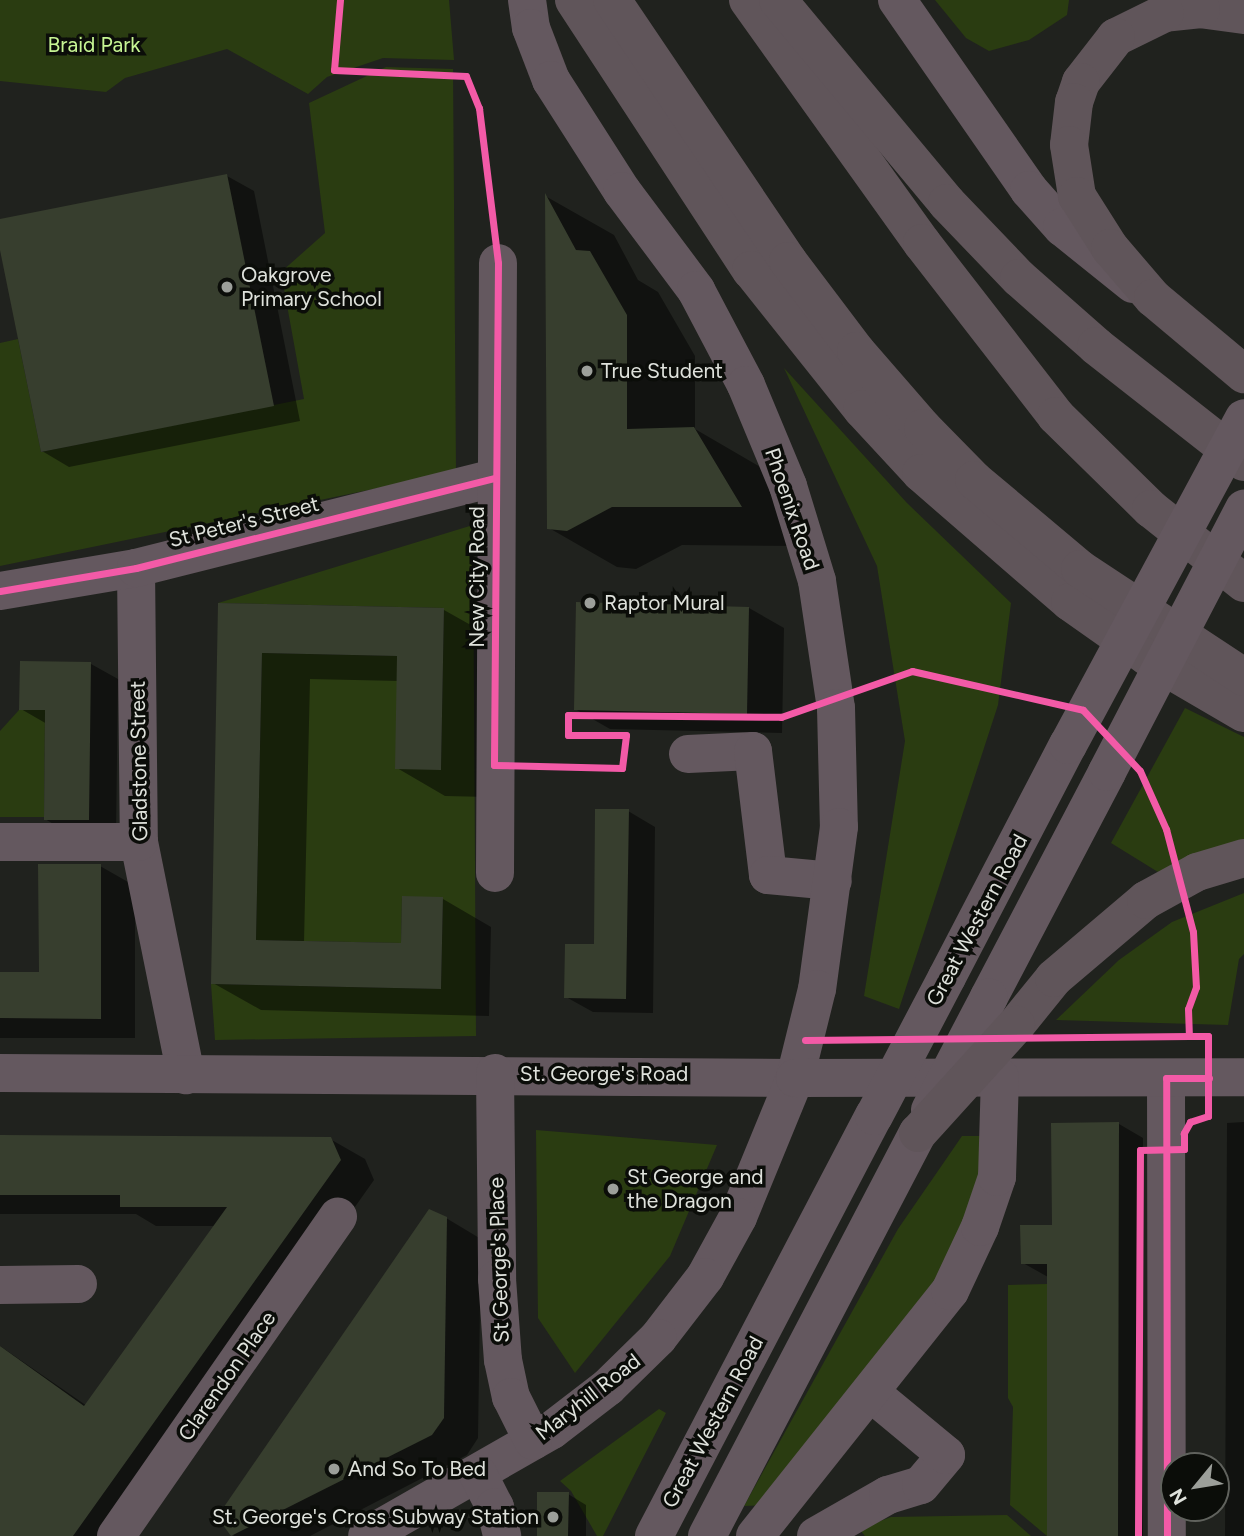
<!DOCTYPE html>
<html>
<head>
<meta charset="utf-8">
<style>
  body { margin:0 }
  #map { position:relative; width:1244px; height:1536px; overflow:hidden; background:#20221e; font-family:Figtree,sans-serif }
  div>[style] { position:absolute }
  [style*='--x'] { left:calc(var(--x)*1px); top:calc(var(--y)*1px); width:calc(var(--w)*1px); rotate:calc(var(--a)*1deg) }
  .green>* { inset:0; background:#2a3c11 }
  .shadow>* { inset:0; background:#0007 }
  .building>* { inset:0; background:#373e2e }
  .minor>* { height:38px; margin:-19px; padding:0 19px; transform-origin:19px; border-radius:19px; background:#64585f }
  .major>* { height:38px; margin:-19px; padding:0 19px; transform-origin:19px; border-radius:19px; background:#64585f }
  .highway>* { height:38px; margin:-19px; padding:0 19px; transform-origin:19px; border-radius:19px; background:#60555a }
  .major-bridge>* { height:38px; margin:-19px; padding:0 19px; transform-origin:19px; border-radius:19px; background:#64585f }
  .highway-bridge>* { height:38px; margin:-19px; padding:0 19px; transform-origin:19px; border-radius:19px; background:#60555a }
  .cycleway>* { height:7px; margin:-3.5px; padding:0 3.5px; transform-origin:3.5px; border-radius:3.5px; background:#f35aa7 }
  .dots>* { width:19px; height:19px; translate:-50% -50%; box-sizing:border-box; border:4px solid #0b0d09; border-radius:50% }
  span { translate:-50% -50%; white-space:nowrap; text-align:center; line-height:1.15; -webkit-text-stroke:7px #0b0d09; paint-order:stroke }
  .park-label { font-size:21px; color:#c7f594 }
  .poi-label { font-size:21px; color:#dfe2dc }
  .left { translate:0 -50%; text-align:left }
  .right { translate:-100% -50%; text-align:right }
  .street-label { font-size:21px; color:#dfe2dc }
  .north { position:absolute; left:1160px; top:1452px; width:70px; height:70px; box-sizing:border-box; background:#0b0d09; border:2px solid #60625d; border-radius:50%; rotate:240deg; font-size:19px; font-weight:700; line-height:28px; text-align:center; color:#dfe2dc }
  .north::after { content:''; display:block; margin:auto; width:24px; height:32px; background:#9c9f9a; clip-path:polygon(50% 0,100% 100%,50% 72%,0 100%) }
</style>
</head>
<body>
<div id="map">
  <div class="green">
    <div style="clip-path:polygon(0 0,449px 0,454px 60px,383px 58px,327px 77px,308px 94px,227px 49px,125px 78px,106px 92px,0 81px)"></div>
    <div style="clip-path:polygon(935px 0,1069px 0,1067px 15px,1029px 40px,989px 51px,966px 38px)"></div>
    <div style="clip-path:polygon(386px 67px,453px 69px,456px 472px,0 566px,0 343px,18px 339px,41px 452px,304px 399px,281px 272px,325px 233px,309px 103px)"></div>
    <div style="clip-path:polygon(784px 368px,907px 503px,1011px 603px,998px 705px,899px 1009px,864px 996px,905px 741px,877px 566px)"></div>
    <div style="clip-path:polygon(473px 525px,476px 1036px,215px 1040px,211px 984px,441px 989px,443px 898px,402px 897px,401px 943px,256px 940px,262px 653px,397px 656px,441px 770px,444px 608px,218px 603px)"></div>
    <div style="clip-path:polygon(1185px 708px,1244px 737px,1244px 842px,1158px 872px,1111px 843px)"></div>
    <div style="clip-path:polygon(19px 710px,45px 710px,44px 817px,0 817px,0 731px)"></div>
    <div style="clip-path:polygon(1244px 893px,1244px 954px,1239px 959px,1228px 1025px,1056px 1020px,1119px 960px,1172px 922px)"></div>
    <div style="clip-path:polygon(536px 1130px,717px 1145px,670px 1256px,575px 1373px,538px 1318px)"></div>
    <div style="clip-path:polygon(962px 1136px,987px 1136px,967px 1237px,768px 1505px,744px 1506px,898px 1229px)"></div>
    <div style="clip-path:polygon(1047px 1284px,1047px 1536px,1010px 1505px,1013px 1407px,1008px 1398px,1008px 1285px)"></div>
    <div style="clip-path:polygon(659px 1409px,666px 1413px,603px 1536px,597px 1536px,571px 1491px,560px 1481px)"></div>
    <div style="clip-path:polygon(1007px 1515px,1031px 1536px,865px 1536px,859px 1529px,891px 1517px)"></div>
  </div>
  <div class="shadow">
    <div style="clip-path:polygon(227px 176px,254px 191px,300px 421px,69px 467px,42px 451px,0 241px,0 221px)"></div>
    <div style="clip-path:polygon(547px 197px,614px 235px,638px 280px,658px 292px,695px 356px,695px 429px,762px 468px,808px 546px,682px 545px,636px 569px,617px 567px,549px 528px)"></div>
    <div style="clip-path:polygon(220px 605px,444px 610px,492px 637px,489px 797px,445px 796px,397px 768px,399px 681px,310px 679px,304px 943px,402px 945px,443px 899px,491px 927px,489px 1016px,261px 1010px,213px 983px)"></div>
    <div style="clip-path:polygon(749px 608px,784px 628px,782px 733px,610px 729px,575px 709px)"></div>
    <div style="clip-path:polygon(91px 664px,118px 679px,116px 835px,72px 835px,45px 819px,47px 724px,21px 709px)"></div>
    <div style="clip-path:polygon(628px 811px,655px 827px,653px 1013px,593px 1012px,566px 997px,595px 946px)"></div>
    <div style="clip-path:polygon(100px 866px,135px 886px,135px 1038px,0 1038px,0 973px,40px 973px)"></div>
    <div style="clip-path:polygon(1244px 1122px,1244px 1536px,1225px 1536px,1227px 1123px)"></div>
    <div style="clip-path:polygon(1119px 1124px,1143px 1138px,1143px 1536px,1049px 1536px,1048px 1277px,1023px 1263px,1054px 1227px)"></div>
    <div style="clip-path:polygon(0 1137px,330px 1139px,365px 1159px,374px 1180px,122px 1536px,0 1536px,0 1346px,87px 1406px,216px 1226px,156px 1226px,136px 1214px,0 1214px)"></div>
    <div style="clip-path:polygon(446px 1218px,481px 1239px,478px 1438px,467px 1455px,310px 1536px,234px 1536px,219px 1517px)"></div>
    <div style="clip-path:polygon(568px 1494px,586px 1505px,586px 1536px,538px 1536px)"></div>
  </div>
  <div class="building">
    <div style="clip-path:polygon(227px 174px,274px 406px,41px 452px,0 250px,0 219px)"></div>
    <div style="clip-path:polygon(545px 193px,576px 250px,590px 251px,627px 315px,627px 429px,694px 427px,742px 507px,612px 507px,567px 531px,547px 529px)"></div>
    <div style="clip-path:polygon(576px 602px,749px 607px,747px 714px,574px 710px)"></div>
    <div style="clip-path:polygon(218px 603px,444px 608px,441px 770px,395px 769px,397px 656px,262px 653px,256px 940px,401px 943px,402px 896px,443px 897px,441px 989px,211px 984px)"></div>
    <div style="clip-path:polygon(20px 661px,91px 662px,89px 820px,44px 820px,45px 710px,19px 710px)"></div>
    <div style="clip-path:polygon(595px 809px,629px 809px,626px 999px,564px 998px,565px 944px,594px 944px)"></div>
    <div style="clip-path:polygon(38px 864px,101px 864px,101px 1019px,0 1018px,0 972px,39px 972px)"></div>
    <div style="clip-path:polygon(1119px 1122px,1118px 1536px,1047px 1536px,1047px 1264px,1021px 1264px,1020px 1225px,1052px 1225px,1051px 1123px)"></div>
    <div style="clip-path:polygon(0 1135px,331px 1137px,341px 1160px,73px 1536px,0 1536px,0 1346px,84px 1406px,227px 1207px,120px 1207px,120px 1195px,0 1195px)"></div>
    <div style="clip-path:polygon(429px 1209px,447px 1217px,444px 1418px,432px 1435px,231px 1536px,217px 1517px)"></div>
    <div style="clip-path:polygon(537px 1492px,569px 1492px,568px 1536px,537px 1536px)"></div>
  </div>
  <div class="minor">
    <div style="--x:136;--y:568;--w:274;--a:89.4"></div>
    <div style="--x:139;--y:842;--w:238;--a:78.6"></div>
    <div style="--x:0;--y:591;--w:138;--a:-9.6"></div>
    <div style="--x:136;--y:568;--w:370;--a:-14.1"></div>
    <div style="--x:688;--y:754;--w:65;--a:-2.6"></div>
    <div style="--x:753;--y:751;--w:125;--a:83.1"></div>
    <div style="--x:768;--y:875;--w:65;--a:5.3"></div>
    <div style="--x:0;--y:842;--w:139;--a:0"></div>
    <div style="--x:495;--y:873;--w:610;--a:-89.72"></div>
    <div style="--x:0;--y:1073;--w:795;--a:0.36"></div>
    <div style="--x:795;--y:1078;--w:150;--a:112.3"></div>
    <div style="--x:738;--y:1217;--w:68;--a:118.8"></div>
    <div style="--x:705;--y:1277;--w:77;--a:127.6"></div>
    <div style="--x:658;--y:1338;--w:70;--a:135.6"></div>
    <div style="--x:608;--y:1387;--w:71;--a:142.5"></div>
    <div style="--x:552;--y:1430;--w:213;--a:150.2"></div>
    <div style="--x:495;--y:1073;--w:206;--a:89.4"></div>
    <div style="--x:497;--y:1279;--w:81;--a:85.8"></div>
    <div style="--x:503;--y:1360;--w:38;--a:78"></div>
    <div style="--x:511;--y:1397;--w:49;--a:63.4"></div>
    <div style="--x:1166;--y:1078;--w:458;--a:89.9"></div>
    <div style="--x:0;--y:1285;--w:78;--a:-0.7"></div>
    <div style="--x:116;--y:1536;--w:389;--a:-55.2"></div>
    <div style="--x:816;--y:1536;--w:83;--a:-29.7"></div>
    <div style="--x:888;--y:1495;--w:34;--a:-17"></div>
    <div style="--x:921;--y:1485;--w:39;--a:-50"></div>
    <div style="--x:946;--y:1455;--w:97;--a:-140.4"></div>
  </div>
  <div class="major">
    <div style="--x:527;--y:0;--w:28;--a:82"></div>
    <div style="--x:531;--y:28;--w:56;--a:69"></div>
    <div style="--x:551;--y:80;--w:132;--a:57.4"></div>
    <div style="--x:622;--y:191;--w:124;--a:53.2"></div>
    <div style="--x:696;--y:290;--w:107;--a:62.2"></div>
    <div style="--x:746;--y:385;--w:109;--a:67.4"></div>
    <div style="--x:788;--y:486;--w:99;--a:73"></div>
    <div style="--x:817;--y:581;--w:128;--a:81.5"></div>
    <div style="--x:836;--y:708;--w:119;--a:88.6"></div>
    <div style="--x:839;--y:827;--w:163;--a:97.7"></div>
    <div style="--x:817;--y:989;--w:92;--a:103.9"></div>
    <div style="--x:795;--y:1078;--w:449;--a:-0.1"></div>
    <div style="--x:897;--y:0;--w:231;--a:55.2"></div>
    <div style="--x:1029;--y:190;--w:50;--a:48.3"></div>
    <div style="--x:1062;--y:227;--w:91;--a:38.8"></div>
    <div style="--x:947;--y:977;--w:262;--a:-62.5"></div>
    <div style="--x:989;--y:997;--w:254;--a:-62.3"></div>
    <div style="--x:478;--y:1474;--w:37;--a:63"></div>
    <div style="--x:495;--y:1507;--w:30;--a:76"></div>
    <div style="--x:654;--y:1536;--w:474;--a:-62.4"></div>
    <div style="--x:707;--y:1536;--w:455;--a:-62.4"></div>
    <div style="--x:755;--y:1536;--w:313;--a:-51.5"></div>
    <div style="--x:950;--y:1291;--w:71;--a:-64.9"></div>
    <div style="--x:980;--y:1227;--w:53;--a:-71.2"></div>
    <div style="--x:997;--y:1177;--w:100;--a:-88.3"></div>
  </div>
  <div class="highway">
    <div style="--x:574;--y:0;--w:323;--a:56.8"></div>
    <div style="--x:751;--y:270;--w:178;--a:51.4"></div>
    <div style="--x:862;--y:409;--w:87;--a:47.3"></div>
    <div style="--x:921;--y:473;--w:197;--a:40.9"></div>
    <div style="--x:1070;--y:602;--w:95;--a:35.2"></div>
    <div style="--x:1148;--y:657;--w:111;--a:30.3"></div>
    <div style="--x:612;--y:0;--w:315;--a:56"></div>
    <div style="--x:788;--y:261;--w:113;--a:52.9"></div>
    <div style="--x:856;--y:351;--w:102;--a:49"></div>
    <div style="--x:923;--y:428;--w:73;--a:45.6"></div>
    <div style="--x:974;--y:480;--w:138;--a:40"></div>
    <div style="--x:1080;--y:569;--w:196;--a:33.4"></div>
    <div style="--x:748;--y:0;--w:299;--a:54.4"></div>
    <div style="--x:922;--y:243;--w:219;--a:52.2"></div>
    <div style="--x:1056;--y:416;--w:133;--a:44.4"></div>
    <div style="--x:1151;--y:509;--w:119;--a:38.5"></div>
    <div style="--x:778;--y:0;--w:264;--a:50.2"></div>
    <div style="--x:947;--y:203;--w:104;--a:46.2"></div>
    <div style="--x:1019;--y:278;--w:103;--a:41.4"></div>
    <div style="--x:1096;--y:346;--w:188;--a:38.1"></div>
    <div style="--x:1244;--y:15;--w:43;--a:-172.1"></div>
    <div style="--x:1201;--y:9;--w:36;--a:174"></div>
    <div style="--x:1165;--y:13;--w:55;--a:153.9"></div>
    <div style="--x:1116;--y:37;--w:57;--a:127.9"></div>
    <div style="--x:1081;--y:82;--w:21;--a:109"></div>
    <div style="--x:1074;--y:102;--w:43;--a:96.6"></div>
    <div style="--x:1069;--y:145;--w:52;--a:81.1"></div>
    <div style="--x:1077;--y:196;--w:62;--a:57.6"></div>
    <div style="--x:1110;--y:248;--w:66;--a:49.3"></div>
    <div style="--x:1153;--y:298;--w:119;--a:39.9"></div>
    <div style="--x:1016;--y:1025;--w:60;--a:-51"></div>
    <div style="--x:1054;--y:978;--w:121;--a:-40.3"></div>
    <div style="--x:1146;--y:900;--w:58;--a:-28.8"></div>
    <div style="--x:1197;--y:872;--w:49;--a:-16.6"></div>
  </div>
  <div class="major-bridge">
    <div style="--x:1068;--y:745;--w:371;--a:-61.7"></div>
    <div style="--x:1107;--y:772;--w:297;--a:-62.5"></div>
    <div style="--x:930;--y:1110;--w:127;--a:-62.4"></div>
    <div style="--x:874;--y:1116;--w:157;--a:-62.3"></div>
  </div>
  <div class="highway-bridge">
    <div style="--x:918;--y:1133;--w:146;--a:-47.8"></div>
  </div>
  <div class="cycleway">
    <div style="--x:340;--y:0;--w:70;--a:94.9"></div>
    <div style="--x:334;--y:70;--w:132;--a:2.6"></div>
    <div style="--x:466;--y:76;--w:35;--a:68"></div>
    <div style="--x:479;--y:108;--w:156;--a:83"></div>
    <div style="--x:498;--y:263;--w:502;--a:90.46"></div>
    <div style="--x:494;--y:765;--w:128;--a:1.3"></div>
    <div style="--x:622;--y:768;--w:33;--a:-83"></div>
    <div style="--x:626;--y:735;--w:58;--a:180"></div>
    <div style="--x:568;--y:735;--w:20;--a:-90"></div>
    <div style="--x:568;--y:715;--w:213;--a:0.5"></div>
    <div style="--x:781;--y:717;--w:139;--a:-19.3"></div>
    <div style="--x:912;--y:671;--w:175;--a:12.8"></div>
    <div style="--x:1083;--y:710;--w:83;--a:46.9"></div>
    <div style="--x:1140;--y:771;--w:64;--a:65.9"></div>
    <div style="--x:1166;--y:829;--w:106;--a:75.3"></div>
    <div style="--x:1193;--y:932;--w:55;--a:86.9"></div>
    <div style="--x:1196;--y:987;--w:23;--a:110"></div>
    <div style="--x:1188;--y:1009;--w:27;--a:88"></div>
    <div style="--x:1189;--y:1036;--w:19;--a:0"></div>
    <div style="--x:1208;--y:1036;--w:80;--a:90"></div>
    <div style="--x:1208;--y:1116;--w:19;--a:162"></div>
    <div style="--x:1190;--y:1122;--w:13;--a:119"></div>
    <div style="--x:1184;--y:1133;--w:16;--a:90"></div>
    <div style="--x:1184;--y:1149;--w:44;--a:178.7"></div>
    <div style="--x:1140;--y:1150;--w:386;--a:90.3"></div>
    <div style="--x:0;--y:591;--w:138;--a:-9.6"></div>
    <div style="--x:136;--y:568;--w:370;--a:-14.1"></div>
    <div style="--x:805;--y:1040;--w:384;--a:-0.6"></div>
    <div style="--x:1167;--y:1536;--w:458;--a:-90.1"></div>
    <div style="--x:1166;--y:1078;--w:43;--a:0"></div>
  </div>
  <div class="dots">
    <div style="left:227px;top:287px;background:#9c9f9a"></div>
    <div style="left:587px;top:371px;background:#9c9f9a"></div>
    <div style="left:590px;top:603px;background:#9c9f9a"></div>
    <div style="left:613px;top:1189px;background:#9c9f9a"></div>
    <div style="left:334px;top:1469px;background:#9c9f9a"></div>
    <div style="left:553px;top:1517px;background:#9c9f9a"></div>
  </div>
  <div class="park-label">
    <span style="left:94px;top:45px">Braid Park</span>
  </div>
  <div class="poi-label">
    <span class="left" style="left:241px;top:287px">Oakgrove<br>Primary School</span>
    <span class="left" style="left:601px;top:371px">True Student</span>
    <span class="left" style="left:604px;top:603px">Raptor Mural</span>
    <span class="left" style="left:627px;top:1189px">St George and<br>the Dragon</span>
    <span class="left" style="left:348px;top:1469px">And So To Bed</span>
    <span class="right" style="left:539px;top:1517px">St. George's Cross Subway Station</span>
  </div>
  <div class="street-label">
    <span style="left:792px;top:509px;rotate:71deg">Phoenix Road</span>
    <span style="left:244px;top:522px;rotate:-14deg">St Peter's Street</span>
    <span style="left:477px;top:577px;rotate:-90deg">New City Road</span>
    <span style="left:139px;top:761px;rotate:-91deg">Gladstone Street</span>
    <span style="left:977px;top:920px;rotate:-62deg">Great Western Road</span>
    <span style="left:604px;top:1074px">St. George's Road</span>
    <span style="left:499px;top:1260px;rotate:-92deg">St George's Place</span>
    <span style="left:227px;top:1376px;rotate:-55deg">Clarendon Place</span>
    <span style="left:588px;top:1397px;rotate:-38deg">Maryhill Road</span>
    <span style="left:713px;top:1422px;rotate:-62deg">Great Western Road</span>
  </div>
  <div class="north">N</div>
</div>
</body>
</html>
